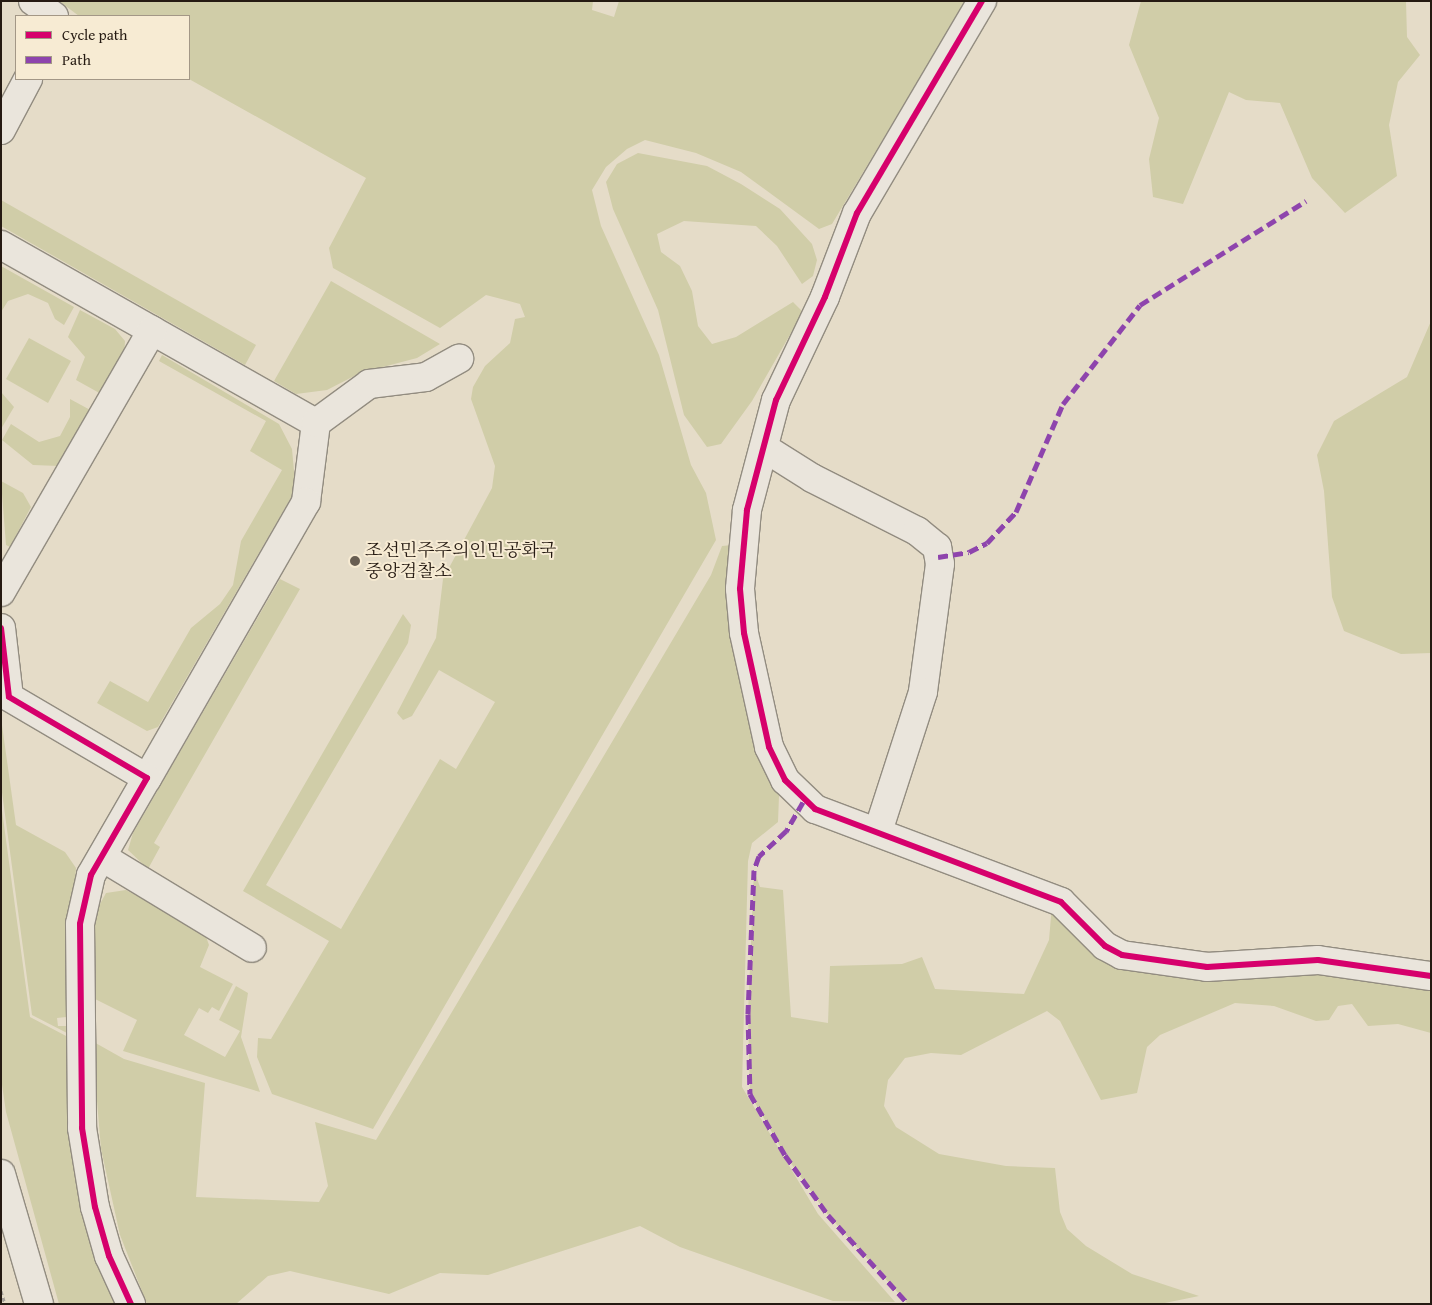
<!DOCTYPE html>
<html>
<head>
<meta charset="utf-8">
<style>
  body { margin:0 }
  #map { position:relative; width:1432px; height:1305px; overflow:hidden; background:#e5dcc8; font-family:"Gentium Book Plus","Noto Serif KR",serif }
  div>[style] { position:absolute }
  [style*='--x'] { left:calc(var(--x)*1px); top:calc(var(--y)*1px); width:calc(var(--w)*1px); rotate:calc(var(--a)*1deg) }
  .green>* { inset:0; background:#d0cda8 }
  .path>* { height:3px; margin-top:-1.5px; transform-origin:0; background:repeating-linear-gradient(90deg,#a5a098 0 4px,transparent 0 6.5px) }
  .roads { filter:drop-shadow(1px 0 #928c80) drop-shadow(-1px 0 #928c80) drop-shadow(0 1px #928c80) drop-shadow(0 -1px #928c80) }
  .minor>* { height:28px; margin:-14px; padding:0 14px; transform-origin:14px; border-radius:14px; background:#eae5dc }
  .quiet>* { height:5px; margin-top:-2.5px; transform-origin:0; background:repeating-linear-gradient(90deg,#8e44ad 0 10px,transparent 0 15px) }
  .cycleway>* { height:6px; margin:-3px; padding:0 3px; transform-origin:3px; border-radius:3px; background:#d6006c }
  .dots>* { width:14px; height:14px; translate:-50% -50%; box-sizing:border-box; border:2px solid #f7ebd3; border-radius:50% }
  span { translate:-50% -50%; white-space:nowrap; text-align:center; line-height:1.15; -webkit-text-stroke:4px #f7ebd3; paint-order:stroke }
  .poi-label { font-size:18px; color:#251a12 }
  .left { translate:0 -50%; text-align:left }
  .frame { position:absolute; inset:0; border:2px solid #251a12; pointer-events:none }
  .legend { position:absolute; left:15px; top:15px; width:175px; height:65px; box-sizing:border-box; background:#f7ebd3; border:1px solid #a39786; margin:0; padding:6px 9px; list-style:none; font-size:15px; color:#251a12 }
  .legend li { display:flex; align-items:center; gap:10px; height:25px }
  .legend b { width:25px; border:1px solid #a39786 }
</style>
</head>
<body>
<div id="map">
  <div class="green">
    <div style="clip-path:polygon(59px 1px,593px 1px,592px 10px,614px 17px,619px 1px,966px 1px,832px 224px,819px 229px,741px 172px,696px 153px,645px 140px,627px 149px,606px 167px,592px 190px,601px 226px,659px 355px,691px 465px,706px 493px,716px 540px,373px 1129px,272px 1094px,257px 1057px,258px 1038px,271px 1039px,329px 941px,243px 891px,403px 614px,411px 625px,408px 643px,266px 885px,341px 929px,440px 759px,456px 769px,495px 702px,439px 670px,412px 716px,403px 720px,397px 713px,436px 638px,443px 579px,492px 488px,495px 466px,471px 399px,473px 387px,485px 366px,510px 343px,515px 319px,525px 317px,520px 304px,486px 295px,440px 328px,333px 268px,329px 248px,366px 178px,189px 79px,189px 16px,79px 16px)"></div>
    <div style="clip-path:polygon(1141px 1px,1406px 1px,1407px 37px,1420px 55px,1398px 82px,1389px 125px,1397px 176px,1345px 213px,1312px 178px,1280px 103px,1246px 100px,1229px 92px,1183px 204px,1153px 197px,1149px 159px,1159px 118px,1129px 45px)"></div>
    <div style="clip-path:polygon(638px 153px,707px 166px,741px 184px,780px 209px,812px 244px,817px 260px,813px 276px,802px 284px,777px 246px,756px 226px,684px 221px,657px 234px,661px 252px,680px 266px,692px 291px,698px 326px,712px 344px,736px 337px,793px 302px,803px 312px,752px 401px,721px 444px,707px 447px,684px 415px,658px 310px,613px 209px,606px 182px,617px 164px)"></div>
    <div style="clip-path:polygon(1px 200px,256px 345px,245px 365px,1px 226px)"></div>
    <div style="clip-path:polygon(1px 266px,74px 307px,64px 325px,55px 319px,48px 303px,28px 294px,8px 301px,1px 312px)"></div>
    <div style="clip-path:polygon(331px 281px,440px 344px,417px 358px,360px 373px,327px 390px,296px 394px,274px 381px)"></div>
    <div style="clip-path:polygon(80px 310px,115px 329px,125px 341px,124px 358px,103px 395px,76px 380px,85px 357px,68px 337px)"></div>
    <div style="clip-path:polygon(1431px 321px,1431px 653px,1401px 654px,1344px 631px,1332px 597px,1324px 491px,1317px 455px,1334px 421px,1407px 377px)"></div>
    <div style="clip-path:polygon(29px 338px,71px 361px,48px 403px,6px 379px)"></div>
    <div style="clip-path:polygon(162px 355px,279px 424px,292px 449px,295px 482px,292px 496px,158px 727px,147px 731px,97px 703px,110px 681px,148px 702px,191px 628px,220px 604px,233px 585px,241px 541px,282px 470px,250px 451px,266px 421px,159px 361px)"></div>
    <div style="clip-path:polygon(1px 392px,14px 407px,1px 429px)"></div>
    <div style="clip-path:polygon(70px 399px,94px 412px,59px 466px,33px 465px,2px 440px,11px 424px,39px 442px,60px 436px,70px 417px)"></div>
    <div style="clip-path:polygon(1px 481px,23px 493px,31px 507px,10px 547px,6px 545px)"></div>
    <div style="clip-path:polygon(732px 545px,763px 754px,779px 796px,778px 822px,752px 843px,748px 861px,742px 1087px,818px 1214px,895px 1302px,833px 1301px,680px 1247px,640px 1226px,488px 1275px,440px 1273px,389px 1294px,290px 1271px,268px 1276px,236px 1304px,147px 1304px,120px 1235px,101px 1149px,92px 1041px,124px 1059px,205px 1083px,196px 1197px,319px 1202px,328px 1186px,315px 1122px,376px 1140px,711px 575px,722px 546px)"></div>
    <div style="clip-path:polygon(280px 579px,300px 589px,154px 843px,160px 847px,148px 869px,128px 850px,133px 833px)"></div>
    <div style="clip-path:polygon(1px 718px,16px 825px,65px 852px,76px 868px,66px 1017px,57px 1018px,58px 1026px,67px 1026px,67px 1033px,32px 1015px,1px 785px)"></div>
    <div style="clip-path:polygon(1px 803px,30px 1017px,68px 1037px,116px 1304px,59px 1304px,6px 1112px,1px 1078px)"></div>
    <div style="clip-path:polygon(754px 870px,760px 887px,783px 890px,791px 1017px,828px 1023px,830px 966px,902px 964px,922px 957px,935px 989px,1024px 994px,1049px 940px,1052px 905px,1096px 946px,1431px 983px,1431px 1033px,1398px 1024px,1368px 1026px,1352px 1004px,1338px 1006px,1329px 1020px,1316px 1021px,1274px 1006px,1235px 1003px,1160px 1035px,1147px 1047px,1137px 1093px,1101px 1100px,1060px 1021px,1047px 1011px,961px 1055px,931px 1053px,905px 1058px,888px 1080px,884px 1106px,896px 1127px,939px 1154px,1006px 1166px,1055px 1168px,1060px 1212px,1067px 1229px,1086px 1246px,1132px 1274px,1199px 1296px,1160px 1304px,908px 1304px,828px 1215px,785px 1155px,750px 1094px,748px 1014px)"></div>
    <div style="clip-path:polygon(126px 890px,204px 931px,209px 945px,200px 967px,233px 984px,219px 1011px,212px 1007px,208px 1013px,199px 1008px,184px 1035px,225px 1057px,240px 1031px,219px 1020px,236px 986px,248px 993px,241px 1037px,260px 1092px,123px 1051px,137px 1020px,95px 999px,95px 913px,106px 893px)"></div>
  </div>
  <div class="path">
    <div style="--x:1;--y:1291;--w:14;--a:73"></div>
  </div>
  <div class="roads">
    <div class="minor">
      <div style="--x:33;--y:1;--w:26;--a:36"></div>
      <div style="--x:982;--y:1;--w:246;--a:120.5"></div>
      <div style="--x:857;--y:213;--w:90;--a:110.9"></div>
      <div style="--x:825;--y:297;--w:114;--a:115.4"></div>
      <div style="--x:776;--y:400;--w:114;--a:104.8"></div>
      <div style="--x:747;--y:510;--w:79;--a:95.1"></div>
      <div style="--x:740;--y:589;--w:44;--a:84.8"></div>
      <div style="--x:744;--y:633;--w:117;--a:77.6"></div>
      <div style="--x:769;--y:747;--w:37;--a:64"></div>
      <div style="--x:785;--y:780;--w:42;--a:44"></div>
      <div style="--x:815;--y:809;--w:263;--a:20.7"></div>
      <div style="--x:1061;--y:902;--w:62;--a:45"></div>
      <div style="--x:1105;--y:946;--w:19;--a:28"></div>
      <div style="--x:1122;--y:955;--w:86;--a:8"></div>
      <div style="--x:1207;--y:967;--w:111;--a:-3.6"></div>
      <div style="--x:1318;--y:960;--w:114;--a:8.1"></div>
      <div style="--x:1;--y:130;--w:58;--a:-62.1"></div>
      <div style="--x:1;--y:245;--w:362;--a:29.5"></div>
      <div style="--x:316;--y:423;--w:80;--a:97.2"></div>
      <div style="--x:306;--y:502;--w:319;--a:119.9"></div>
      <div style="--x:316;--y:423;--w:66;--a:-36.3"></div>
      <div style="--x:369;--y:384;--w:57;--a:-7"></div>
      <div style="--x:426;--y:377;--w:38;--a:-29"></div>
      <div style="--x:766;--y:449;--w:54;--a:32.2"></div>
      <div style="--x:812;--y:478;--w:118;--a:26.8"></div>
      <div style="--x:917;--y:531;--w:26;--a:39"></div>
      <div style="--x:937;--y:547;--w:17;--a:80"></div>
      <div style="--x:940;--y:564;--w:129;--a:97.6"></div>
      <div style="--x:923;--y:692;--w:146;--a:107.9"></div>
      <div style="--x:1;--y:592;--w:302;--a:-60"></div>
      <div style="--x:1;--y:628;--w:69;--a:83.4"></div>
      <div style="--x:9;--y:697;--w:160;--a:30.4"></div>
      <div style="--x:147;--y:778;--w:112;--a:120"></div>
      <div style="--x:91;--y:875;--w:50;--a:102.7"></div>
      <div style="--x:80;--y:924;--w:204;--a:89.4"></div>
      <div style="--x:82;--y:1128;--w:80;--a:80.7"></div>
      <div style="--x:95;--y:1207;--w:51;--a:74.1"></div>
      <div style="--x:109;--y:1256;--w:53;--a:65.4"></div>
      <div style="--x:102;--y:857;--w:175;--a:31.2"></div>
      <div style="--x:1;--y:1174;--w:135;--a:73.7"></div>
    </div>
  </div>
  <div class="quiet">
    <div style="--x:938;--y:557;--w:31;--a:-9"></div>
    <div style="--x:969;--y:552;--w:20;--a:-27"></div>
    <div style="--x:987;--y:543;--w:42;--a:-46.9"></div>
    <div style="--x:1016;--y:512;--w:118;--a:-66.5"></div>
    <div style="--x:1063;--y:404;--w:125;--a:-52.1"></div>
    <div style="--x:1140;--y:305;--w:196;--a:-32.1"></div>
    <div style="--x:803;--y:802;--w:34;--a:120"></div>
    <div style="--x:786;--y:831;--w:37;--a:137"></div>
    <div style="--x:759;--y:856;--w:15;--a:110"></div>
    <div style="--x:754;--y:870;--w:144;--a:92.4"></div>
    <div style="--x:748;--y:1014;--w:80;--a:88.6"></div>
    <div style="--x:750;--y:1094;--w:70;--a:60.2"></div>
    <div style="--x:785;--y:1155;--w:74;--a:54.4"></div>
    <div style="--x:828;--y:1215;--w:120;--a:48"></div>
  </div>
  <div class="cycleway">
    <div style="--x:982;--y:1;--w:246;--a:120.5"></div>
    <div style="--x:857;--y:213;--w:90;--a:110.9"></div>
    <div style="--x:825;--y:297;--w:114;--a:115.4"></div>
    <div style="--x:776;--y:400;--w:114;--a:104.8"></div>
    <div style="--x:747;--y:510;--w:79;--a:95.1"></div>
    <div style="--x:740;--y:589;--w:44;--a:84.8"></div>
    <div style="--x:744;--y:633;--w:117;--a:77.6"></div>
    <div style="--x:769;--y:747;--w:37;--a:64"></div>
    <div style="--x:785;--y:780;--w:42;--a:44"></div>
    <div style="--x:815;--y:809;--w:263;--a:20.7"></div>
    <div style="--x:1061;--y:902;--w:62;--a:45"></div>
    <div style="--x:1105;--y:946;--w:19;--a:28"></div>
    <div style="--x:1122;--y:955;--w:86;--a:8"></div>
    <div style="--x:1207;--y:967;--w:111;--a:-3.6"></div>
    <div style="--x:1318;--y:960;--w:114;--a:8.1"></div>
    <div style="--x:1;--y:628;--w:69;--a:83.4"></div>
    <div style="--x:9;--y:697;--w:160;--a:30.4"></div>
    <div style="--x:147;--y:778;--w:112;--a:120"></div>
    <div style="--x:91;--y:875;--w:50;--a:102.7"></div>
    <div style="--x:80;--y:924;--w:204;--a:89.4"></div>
    <div style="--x:82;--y:1128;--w:80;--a:80.7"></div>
    <div style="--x:95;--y:1207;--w:51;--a:74.1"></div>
    <div style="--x:109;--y:1256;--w:53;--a:65.4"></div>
  </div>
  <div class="dots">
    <div style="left:355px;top:561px;background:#685e52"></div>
  </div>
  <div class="poi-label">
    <span class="left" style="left:365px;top:561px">조선민주주의인민공화국<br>중앙검찰소</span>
  </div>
  <div class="frame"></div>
  <ul class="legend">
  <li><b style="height:6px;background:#d6006c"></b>Cycle path</li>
  <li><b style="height:6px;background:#8e44ad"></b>Path</li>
  </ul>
</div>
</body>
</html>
